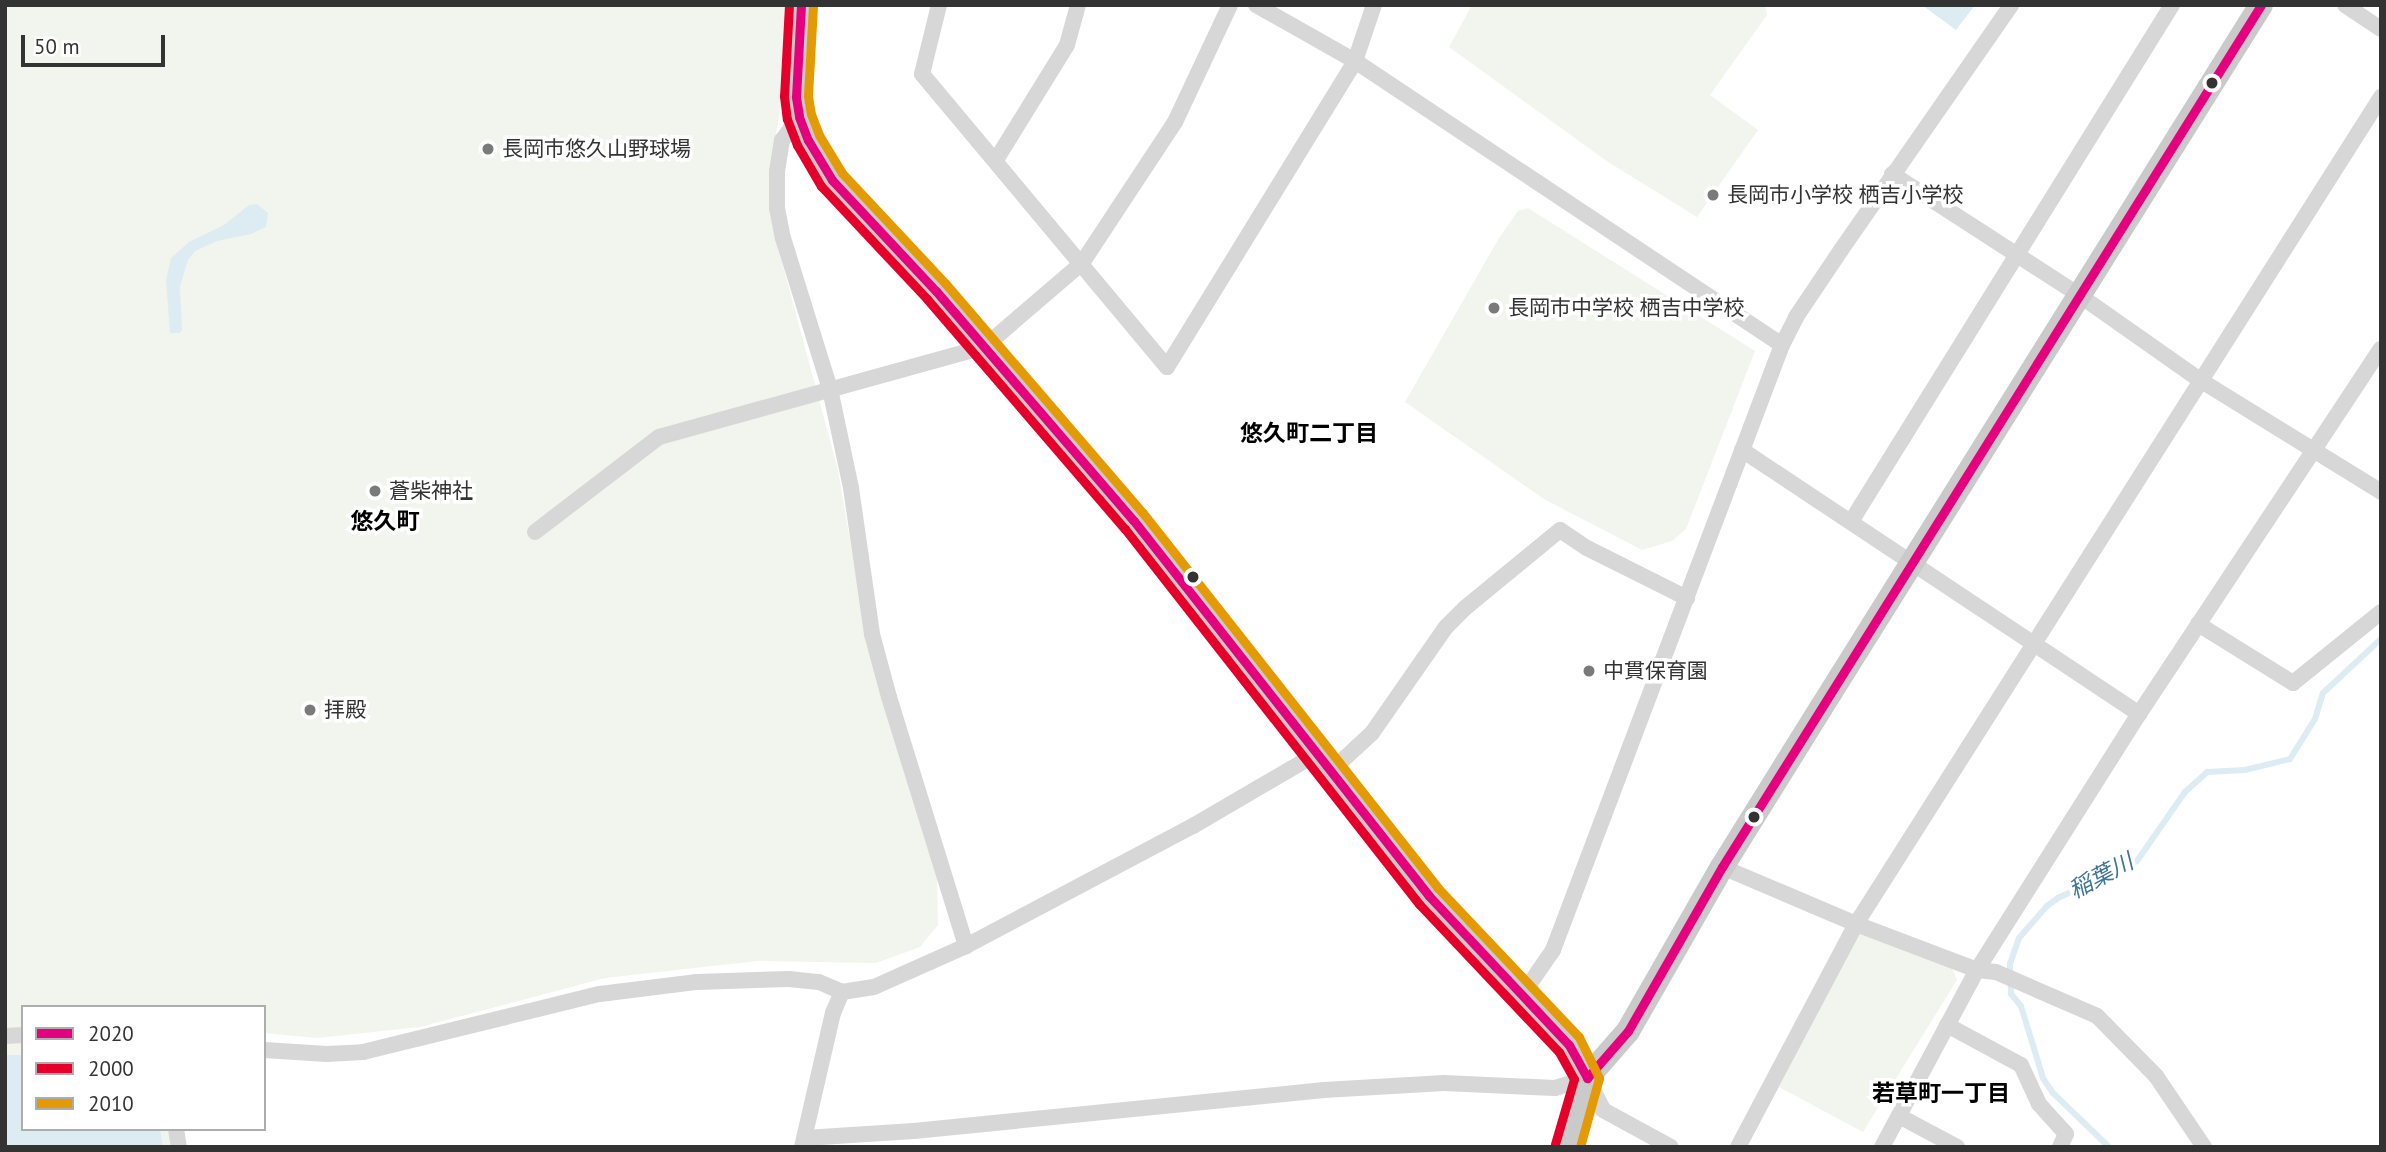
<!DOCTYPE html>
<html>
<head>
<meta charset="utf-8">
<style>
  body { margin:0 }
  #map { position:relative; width:2386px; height:1152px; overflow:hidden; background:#fff; font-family:"PT Sans","Noto Sans JP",sans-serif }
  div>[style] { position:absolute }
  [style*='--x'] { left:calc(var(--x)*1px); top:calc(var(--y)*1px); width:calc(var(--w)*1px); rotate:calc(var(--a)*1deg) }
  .green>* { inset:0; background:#f1f5ed }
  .water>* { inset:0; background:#ddebf3 }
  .stream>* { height:6px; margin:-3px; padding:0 3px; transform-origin:3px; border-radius:3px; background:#ddebf3 }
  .minor>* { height:16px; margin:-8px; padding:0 8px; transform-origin:8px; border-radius:8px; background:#d7d7d7 }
  .primary>* { height:24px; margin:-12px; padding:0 12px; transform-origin:12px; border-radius:12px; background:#cacaca }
  .bus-1>* { height:9px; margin:-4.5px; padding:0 4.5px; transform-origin:4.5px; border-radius:4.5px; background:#e5007d }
  .bus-2>* { height:9px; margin:-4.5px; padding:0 4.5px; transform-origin:4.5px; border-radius:4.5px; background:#e4002b }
  .bus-3>* { height:9px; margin:-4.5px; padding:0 4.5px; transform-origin:4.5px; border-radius:4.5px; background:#e39a05 }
  .dots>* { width:19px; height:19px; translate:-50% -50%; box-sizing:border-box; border:4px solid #fff; border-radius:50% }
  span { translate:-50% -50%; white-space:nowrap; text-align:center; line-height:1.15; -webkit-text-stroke:7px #fff; paint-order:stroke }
  .poi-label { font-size:21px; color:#333 }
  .left { translate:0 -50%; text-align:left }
  .neighbourhood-label { font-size:23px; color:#000; font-weight:700 }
  .water-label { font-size:23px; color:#3f7597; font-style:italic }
  .frame { position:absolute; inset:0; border:7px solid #333; pointer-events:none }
  .legend { position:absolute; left:21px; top:1005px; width:245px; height:126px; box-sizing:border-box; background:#fff; border:2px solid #adadad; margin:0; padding:9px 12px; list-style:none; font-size:21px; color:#333 }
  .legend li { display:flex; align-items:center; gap:14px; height:35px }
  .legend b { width:35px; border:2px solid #adadad }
  .scale { position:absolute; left:21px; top:35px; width:144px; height:32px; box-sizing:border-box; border:4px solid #333; border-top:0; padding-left:9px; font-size:21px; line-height:24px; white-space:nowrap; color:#333; -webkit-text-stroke:5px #fff; paint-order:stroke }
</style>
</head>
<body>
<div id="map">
  <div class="green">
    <div style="clip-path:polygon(5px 5px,788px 5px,781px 105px,769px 174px,772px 225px,838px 470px,866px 634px,937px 875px,938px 925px,920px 947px,876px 963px,757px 961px,605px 978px,420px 1027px,317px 1038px,264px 1033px,264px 1007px,23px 1007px,23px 1129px,171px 1129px,174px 1147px,5px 1147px)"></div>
    <div style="clip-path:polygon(1472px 5px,1765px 5px,1767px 15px,1710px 95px,1758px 130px,1697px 217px,1608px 162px,1449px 47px)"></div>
    <div style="clip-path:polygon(1528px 208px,1755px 351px,1686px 529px,1672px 541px,1642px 550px,1544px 499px,1405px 402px,1499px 238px,1518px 211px)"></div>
    <div style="clip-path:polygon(1860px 934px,1952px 968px,1957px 980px,1863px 1132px,1779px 1087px)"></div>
  </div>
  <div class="water">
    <div style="clip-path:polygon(1922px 5px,1975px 5px,1956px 30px)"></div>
    <div style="clip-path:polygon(257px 204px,268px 213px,266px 227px,251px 234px,217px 241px,195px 251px,188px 260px,180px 286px,182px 330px,180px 333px,170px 333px,166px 280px,171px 258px,189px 242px,224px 225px,249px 205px)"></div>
    <div style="clip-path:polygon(5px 1055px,23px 1055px,23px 1129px,160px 1129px,163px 1147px,5px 1147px)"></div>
  </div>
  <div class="stream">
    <div style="--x:2109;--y:1147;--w:78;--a:-136"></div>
    <div style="--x:2053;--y:1093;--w:18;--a:-124"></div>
    <div style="--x:2043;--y:1078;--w:75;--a:-107"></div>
    <div style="--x:2021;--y:1006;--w:16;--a:-130"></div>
    <div style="--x:2011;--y:994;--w:30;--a:-92"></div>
    <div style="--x:2010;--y:964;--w:28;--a:-71"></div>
    <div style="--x:2019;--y:938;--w:43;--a:-48.8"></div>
    <div style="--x:2047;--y:906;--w:14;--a:-36"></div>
    <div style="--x:2058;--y:898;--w:87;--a:-25.1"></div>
    <div style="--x:2137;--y:861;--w:84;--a:-55.2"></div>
    <div style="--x:2185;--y:792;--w:30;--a:-42"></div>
    <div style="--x:2207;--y:772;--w:38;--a:-3"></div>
    <div style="--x:2245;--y:770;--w:46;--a:-13.7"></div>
    <div style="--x:2290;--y:759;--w:47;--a:-58"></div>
    <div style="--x:2315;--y:719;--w:27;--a:-73"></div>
    <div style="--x:2323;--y:693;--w:79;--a:-43"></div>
  </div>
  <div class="minor">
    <div style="--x:939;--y:5;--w:71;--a:103.8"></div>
    <div style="--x:922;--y:74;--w:382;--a:50.1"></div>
    <div style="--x:1167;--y:367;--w:359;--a:-58.4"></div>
    <div style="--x:1355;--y:61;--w:59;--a:-71.3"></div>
    <div style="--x:1256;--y:5;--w:114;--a:29.5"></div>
    <div style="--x:1355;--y:61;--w:513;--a:33.63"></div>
    <div style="--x:2345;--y:5;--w:43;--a:33.7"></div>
    <div style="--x:799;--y:117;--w:29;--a:126"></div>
    <div style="--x:782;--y:140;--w:32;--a:99"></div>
    <div style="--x:777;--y:172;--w:36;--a:90"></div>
    <div style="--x:777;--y:208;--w:31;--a:79"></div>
    <div style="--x:783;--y:238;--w:158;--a:72.7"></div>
    <div style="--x:830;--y:389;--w:101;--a:78"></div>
    <div style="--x:851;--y:488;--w:148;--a:81.8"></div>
    <div style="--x:872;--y:634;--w:65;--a:74.9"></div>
    <div style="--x:889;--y:697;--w:261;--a:72.8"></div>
    <div style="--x:996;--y:160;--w:135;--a:-58.3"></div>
    <div style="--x:1067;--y:45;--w:41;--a:-74.6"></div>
    <div style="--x:1892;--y:174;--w:223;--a:32.9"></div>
    <div style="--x:2079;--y:295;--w:148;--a:35.1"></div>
    <div style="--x:2200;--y:380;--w:213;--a:31.7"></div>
    <div style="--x:1742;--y:450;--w:477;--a:33.6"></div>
    <div style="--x:1852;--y:520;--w:606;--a:-58.14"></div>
    <div style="--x:535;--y:532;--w:156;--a:-37.5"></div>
    <div style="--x:659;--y:437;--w:337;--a:-15.5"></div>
    <div style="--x:984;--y:347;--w:129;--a:-40.6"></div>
    <div style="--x:1082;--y:263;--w:169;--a:-56.6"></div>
    <div style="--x:1175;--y:122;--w:129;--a:-64.8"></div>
    <div style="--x:2198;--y:624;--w:112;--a:31.8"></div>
    <div style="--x:2293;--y:683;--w:113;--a:-38.9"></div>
    <div style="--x:1332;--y:770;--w:54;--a:-42.8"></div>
    <div style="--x:1372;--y:733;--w:129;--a:-55.1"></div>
    <div style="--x:1446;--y:627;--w:27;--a:-45"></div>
    <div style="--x:1465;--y:608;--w:123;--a:-39.4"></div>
    <div style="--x:1560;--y:530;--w:32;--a:34"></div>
    <div style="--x:1587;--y:548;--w:112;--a:26.6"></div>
    <div style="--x:1722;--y:867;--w:146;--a:23"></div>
    <div style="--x:1856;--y:924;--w:129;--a:20.8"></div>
    <div style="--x:1977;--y:970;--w:19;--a:6"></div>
    <div style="--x:1996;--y:972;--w:110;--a:23.5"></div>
    <div style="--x:2097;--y:1016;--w:84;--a:45.5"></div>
    <div style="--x:2156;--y:1076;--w:86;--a:55.9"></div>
    <div style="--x:1522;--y:995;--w:55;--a:-55.4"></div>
    <div style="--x:1553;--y:950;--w:647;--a:-69.27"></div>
    <div style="--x:1782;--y:345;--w:31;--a:-63"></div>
    <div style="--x:1796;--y:317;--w:81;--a:-56.1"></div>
    <div style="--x:1841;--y:250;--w:298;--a:-55.2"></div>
    <div style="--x:1947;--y:1025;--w:84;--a:28.4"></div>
    <div style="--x:2021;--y:1065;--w:43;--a:65.2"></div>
    <div style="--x:2039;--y:1104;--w:40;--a:48"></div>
    <div style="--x:2066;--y:1134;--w:14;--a:115"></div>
    <div style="--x:5;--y:1036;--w:18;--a:-3"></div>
    <div style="--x:264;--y:1050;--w:63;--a:3.6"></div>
    <div style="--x:327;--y:1054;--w:36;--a:-3"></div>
    <div style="--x:363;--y:1052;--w:244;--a:-13.8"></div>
    <div style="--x:600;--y:994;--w:98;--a:-7.1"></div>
    <div style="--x:697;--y:982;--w:92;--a:-1.9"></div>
    <div style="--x:789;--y:979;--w:30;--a:6"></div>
    <div style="--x:819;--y:982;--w:25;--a:23"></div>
    <div style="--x:842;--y:992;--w:32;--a:-9"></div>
    <div style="--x:874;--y:987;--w:101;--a:-24"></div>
    <div style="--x:966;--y:946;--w:257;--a:-27.9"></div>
    <div style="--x:1193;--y:826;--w:145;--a:-30.3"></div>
    <div style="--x:1899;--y:1116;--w:66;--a:28.1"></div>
    <div style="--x:176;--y:1129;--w:18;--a:81"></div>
    <div style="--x:805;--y:1138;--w:109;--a:-3.7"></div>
    <div style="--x:914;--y:1131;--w:412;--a:-5.7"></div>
    <div style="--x:1324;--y:1090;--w:120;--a:-3.3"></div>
    <div style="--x:1444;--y:1083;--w:111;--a:2.6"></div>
    <div style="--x:1555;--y:1088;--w:34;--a:-17"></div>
    <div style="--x:1587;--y:1078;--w:36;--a:63"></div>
    <div style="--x:1603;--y:1110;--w:77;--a:28.6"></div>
    <div style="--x:802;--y:1147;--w:138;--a:-77"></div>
    <div style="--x:833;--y:1013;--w:23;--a:-67"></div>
    <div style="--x:1738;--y:1147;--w:252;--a:-62.1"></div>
    <div style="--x:1856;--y:924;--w:980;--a:-57.59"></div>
    <div style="--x:1882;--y:1147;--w:201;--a:-61.8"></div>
    <div style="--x:1977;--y:970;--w:303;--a:-57.7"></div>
    <div style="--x:2139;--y:714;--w:438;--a:-56.5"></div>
  </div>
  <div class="primary">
    <div style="--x:801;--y:5;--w:92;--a:93.1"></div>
    <div style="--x:796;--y:97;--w:20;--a:81"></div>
    <div style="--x:799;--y:117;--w:25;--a:69"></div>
    <div style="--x:808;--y:140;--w:47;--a:59"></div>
    <div style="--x:832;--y:180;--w:152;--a:46.9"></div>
    <div style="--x:936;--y:291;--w:303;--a:49.3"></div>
    <div style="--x:1134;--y:521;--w:477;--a:51.8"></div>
    <div style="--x:1429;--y:896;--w:204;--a:46.8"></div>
    <div style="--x:1569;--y:1045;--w:38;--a:61"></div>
    <div style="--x:1587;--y:1078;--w:72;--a:106.2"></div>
    <div style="--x:1587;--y:1078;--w:62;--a:-48.9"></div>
    <div style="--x:1628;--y:1031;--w:189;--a:-60.2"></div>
    <div style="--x:1722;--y:867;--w:187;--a:-58.1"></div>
    <div style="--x:1821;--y:708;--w:829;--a:-57.96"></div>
  </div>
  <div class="bus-1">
    <div style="--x:801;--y:5;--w:92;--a:93.1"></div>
    <div style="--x:796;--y:97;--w:20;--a:81"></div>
    <div style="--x:799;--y:117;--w:25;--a:69"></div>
    <div style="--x:808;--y:140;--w:47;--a:59"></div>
    <div style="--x:832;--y:180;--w:152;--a:46.9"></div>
    <div style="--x:936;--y:291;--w:303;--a:49.3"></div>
    <div style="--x:1134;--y:521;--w:477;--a:51.8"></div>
    <div style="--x:1429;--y:896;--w:204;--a:46.8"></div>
    <div style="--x:1569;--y:1045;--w:38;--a:61"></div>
    <div style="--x:1587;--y:1078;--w:62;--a:-48.9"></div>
    <div style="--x:1628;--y:1031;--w:189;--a:-60.2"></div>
    <div style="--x:1722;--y:867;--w:1017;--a:-57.98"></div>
  </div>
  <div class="bus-2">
    <div style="--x:789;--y:5;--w:91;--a:93.1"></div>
    <div style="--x:784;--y:96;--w:23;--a:83"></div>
    <div style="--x:787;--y:119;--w:28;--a:69"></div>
    <div style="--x:797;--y:145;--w:48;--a:59.7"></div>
    <div style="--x:821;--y:186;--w:155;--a:46.8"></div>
    <div style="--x:927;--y:299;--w:303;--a:49.3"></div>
    <div style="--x:1125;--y:529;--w:477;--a:51.9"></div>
    <div style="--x:1419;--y:904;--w:204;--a:46.6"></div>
    <div style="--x:1559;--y:1052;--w:31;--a:61"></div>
    <div style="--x:1574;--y:1079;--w:68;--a:106.3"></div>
  </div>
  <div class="bus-3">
    <div style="--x:813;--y:6;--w:90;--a:93.2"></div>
    <div style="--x:808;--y:96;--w:18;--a:81"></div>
    <div style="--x:811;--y:114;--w:22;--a:69"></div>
    <div style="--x:819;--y:135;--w:44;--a:58.8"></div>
    <div style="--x:842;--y:173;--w:151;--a:46.9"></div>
    <div style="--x:945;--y:283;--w:303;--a:49.3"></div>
    <div style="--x:1143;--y:513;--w:477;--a:51.8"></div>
    <div style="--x:1438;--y:888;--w:205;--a:46.6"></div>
    <div style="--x:1579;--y:1037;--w:46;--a:64"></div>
    <div style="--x:1599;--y:1078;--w:72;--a:105.4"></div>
  </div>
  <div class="dots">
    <div style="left:2212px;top:83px;background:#333"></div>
    <div style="left:488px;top:149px;background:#7a7a7a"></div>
    <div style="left:1713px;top:195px;background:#7a7a7a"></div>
    <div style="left:1494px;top:308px;background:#7a7a7a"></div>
    <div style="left:375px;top:491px;background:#7a7a7a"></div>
    <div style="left:1193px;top:577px;background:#333"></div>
    <div style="left:1589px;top:671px;background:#7a7a7a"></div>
    <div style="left:310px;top:710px;background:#7a7a7a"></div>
    <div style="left:1754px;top:817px;background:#333"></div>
  </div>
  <div class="poi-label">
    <span class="left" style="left:502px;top:149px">長岡市悠久山野球場</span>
    <span class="left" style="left:1727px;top:195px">長岡市小学校 栖吉小学校</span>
    <span class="left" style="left:1508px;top:308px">長岡市中学校 栖吉中学校</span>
    <span class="left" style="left:389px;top:491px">蒼柴神社</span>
    <span class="left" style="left:1603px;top:671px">中貫保育園</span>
    <span class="left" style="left:324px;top:710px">拝殿</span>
  </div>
  <div class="neighbourhood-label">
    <span style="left:1309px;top:433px">悠久町二丁目</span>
    <span style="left:385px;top:521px">悠久町</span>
    <span style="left:1941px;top:1093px">若草町一丁目</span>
  </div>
  <div class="water-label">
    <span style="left:2101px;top:876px;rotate:-28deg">稲葉川</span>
  </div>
  <div class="frame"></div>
  <ul class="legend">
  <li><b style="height:9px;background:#e5007d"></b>2020</li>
  <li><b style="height:9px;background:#e4002b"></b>2000</li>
  <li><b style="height:9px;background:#e39a05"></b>2010</li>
  </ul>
  <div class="scale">50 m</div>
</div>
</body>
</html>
